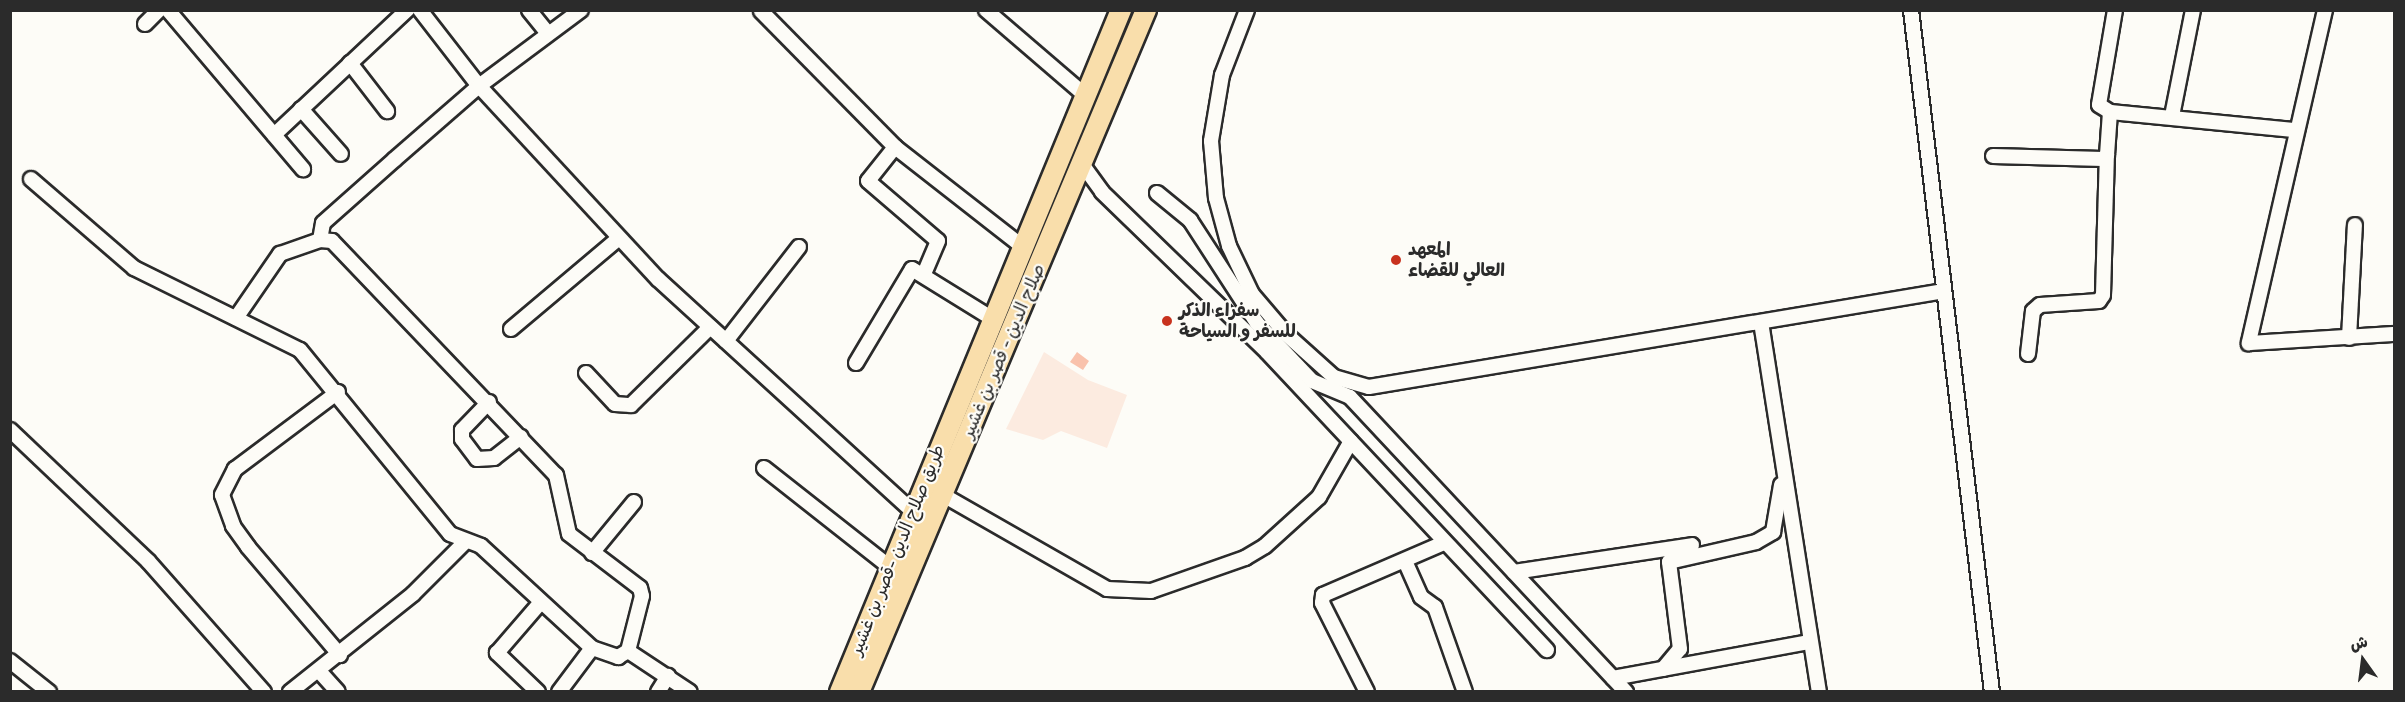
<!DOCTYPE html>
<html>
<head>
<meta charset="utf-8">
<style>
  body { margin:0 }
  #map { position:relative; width:2405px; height:702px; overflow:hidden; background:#fdfcf7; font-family:"Patrick Hand","Playpen Sans Arabic",sans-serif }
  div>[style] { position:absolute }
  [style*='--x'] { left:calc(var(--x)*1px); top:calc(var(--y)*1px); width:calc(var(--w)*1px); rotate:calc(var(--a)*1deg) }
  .built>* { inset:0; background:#fcebe0 }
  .building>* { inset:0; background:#f9c2ac }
  .roads { filter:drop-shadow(2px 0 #2b2b2b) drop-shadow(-2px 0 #2b2b2b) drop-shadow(0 2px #2b2b2b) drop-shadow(0 -2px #2b2b2b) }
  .minor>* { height:14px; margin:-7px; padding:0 7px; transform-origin:7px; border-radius:7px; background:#fdfcf7 }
  .highway>* { height:20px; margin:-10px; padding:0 10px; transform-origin:10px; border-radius:10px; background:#f9deab }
  .dots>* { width:16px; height:16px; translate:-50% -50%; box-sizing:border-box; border:3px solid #fdfcf7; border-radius:50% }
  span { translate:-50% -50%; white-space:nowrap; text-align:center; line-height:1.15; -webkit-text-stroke:4.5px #fdfcf7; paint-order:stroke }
  .poi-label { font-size:18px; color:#2b2b2b; font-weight:700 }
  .left { translate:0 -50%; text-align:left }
  .street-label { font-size:18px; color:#2b2b2b }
  .frame { position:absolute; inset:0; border:12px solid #2b2b2b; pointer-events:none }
  .north { position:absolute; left:2333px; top:630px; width:60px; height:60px; -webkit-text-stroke:4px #fdfcf7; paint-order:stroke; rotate:346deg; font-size:16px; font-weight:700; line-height:24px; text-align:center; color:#2b2b2b }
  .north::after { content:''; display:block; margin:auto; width:21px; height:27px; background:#2b2b2b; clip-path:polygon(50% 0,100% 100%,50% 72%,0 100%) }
</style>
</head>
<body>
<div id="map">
  <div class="built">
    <div style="clip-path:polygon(1044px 352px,1088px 380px,1127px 395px,1107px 448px,1061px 431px,1043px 440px,1006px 429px)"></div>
  </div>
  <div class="building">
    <div style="clip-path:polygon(1077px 352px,1089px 361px,1083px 370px,1070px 362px)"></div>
  </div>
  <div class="roads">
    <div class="minor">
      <div style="--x:168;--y:10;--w:209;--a:49.7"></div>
      <div style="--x:420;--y:10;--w:96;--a:52.2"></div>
      <div style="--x:479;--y:86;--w:263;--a:47.2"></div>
      <div style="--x:658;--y:279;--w:345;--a:42.4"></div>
      <div style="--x:529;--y:10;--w:28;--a:51"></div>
      <div style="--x:986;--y:10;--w:132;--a:40.7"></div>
      <div style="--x:1247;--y:10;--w:70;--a:111"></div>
      <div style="--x:1222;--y:75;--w:67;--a:99.5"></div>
      <div style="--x:1211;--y:141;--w:57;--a:85"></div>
      <div style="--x:1216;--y:198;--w:50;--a:74.8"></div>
      <div style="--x:1229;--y:246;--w:53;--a:64.4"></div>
      <div style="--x:1252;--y:294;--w:52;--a:49.6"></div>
      <div style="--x:1286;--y:334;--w:64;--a:41.9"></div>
      <div style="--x:1334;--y:377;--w:36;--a:16"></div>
      <div style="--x:1369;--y:387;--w:583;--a:-9.48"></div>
      <div style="--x:1911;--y:10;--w:687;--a:83.23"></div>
      <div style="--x:2115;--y:10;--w:96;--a:99.6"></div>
      <div style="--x:2099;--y:105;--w:13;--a:32"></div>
      <div style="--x:2110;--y:112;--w:185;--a:5.6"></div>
      <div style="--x:2325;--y:10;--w:342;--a:102.9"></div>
      <div style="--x:2249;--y:343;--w:145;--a:-3.6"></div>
      <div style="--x:761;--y:11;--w:191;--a:45.4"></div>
      <div style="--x:895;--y:147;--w:162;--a:38"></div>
      <div style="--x:145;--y:24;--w:20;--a:-45"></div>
      <div style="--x:350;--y:63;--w:61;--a:52.4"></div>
      <div style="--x:301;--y:109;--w:60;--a:48.4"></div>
      <div style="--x:2172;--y:116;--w:108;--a:-78.8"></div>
      <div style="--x:274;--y:135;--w:183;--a:-43.2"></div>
      <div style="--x:895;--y:147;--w:43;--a:128.5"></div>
      <div style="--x:868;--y:181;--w:92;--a:40.6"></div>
      <div style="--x:938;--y:241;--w:36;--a:113"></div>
      <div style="--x:1993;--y:156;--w:110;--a:1.6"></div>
      <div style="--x:2103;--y:159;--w:6;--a:-45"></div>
      <div style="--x:2107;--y:155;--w:43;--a:-86"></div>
      <div style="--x:1082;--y:164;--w:34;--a:54"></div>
      <div style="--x:1102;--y:192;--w:230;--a:44.1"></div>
      <div style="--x:1267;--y:352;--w:409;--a:46.8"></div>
      <div style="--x:31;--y:179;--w:136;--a:40.8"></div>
      <div style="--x:134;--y:268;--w:185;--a:26.3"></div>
      <div style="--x:300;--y:350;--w:237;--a:50.8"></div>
      <div style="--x:450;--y:534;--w:33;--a:21"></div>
      <div style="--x:481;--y:546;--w:151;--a:42.6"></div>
      <div style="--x:592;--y:648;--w:28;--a:19"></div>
      <div style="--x:618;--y:657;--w:12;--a:-31"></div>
      <div style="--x:628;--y:651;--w:74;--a:33.5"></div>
      <div style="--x:1157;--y:193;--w:43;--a:39.3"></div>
      <div style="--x:1190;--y:220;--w:123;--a:57"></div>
      <div style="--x:1257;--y:323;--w:80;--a:46.5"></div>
      <div style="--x:1312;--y:381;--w:41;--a:22.8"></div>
      <div style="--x:1350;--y:397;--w:404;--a:46.9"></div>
      <div style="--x:320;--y:240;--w:17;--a:-80"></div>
      <div style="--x:323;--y:223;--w:96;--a:-41.6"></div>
      <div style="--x:395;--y:159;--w:111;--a:-41"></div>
      <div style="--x:479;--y:86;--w:127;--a:-36.7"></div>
      <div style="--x:236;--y:318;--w:78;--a:-55.5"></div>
      <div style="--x:280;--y:254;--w:42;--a:-19.3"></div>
      <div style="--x:320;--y:240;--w:12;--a:5"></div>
      <div style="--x:332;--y:241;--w:324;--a:46.3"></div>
      <div style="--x:556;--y:475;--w:60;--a:77.6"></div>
      <div style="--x:569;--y:534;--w:89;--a:37.3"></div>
      <div style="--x:640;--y:588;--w:8;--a:76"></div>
      <div style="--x:642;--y:596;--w:57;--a:104.3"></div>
      <div style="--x:1761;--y:322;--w:375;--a:81.1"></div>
      <div style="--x:511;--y:329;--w:141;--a:-40.1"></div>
      <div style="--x:2349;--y:338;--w:113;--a:-87"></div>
      <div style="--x:726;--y:341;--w:119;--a:-52.2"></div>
      <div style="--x:2028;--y:354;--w:43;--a:-83.4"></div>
      <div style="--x:2033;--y:311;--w:9;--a:-41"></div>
      <div style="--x:2040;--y:305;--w:59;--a:-3.9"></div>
      <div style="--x:2099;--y:301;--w:7;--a:-56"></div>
      <div style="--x:2103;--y:295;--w:140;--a:-88.4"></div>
      <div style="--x:856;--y:363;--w:109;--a:-59.2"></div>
      <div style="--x:912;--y:269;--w:95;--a:31.7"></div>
      <div style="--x:586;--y:373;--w:42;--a:46.9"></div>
      <div style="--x:615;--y:404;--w:16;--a:4"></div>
      <div style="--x:631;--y:405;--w:111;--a:-44.6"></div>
      <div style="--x:338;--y:392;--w:129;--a:143.2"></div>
      <div style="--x:235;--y:469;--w:29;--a:117"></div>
      <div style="--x:222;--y:495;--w:33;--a:70"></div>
      <div style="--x:233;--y:526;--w:26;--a:54"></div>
      <div style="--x:248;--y:547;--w:142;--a:49.6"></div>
      <div style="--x:489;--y:402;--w:39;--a:134"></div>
      <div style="--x:462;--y:430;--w:9;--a:90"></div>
      <div style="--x:462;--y:439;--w:25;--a:53"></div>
      <div style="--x:477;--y:459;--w:17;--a:-3"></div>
      <div style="--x:494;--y:458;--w:34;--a:-38"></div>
      <div style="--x:10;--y:430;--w:190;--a:43.5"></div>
      <div style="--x:148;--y:561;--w:175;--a:48.5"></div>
      <div style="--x:764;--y:468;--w:160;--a:38.2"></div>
      <div style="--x:943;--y:495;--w:189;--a:29.8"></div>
      <div style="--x:1107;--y:589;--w:44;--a:2.6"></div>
      <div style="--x:1151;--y:591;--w:100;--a:-19.3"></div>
      <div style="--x:1245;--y:558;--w:23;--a:-31"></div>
      <div style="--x:1265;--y:546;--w:73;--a:-42.2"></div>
      <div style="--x:1319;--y:497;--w:64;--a:-60.3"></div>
      <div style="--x:592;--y:553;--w:66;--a:-50.5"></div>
      <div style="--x:1405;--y:561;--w:39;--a:66"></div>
      <div style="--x:1421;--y:597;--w:17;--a:36"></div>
      <div style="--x:1435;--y:607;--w:90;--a:70.6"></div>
      <div style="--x:1514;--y:572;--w:180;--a:-8.6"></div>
      <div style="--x:10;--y:661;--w:50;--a:38.5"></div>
      <div style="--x:1663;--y:669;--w:26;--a:-50"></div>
      <div style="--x:1680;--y:649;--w:88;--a:-97.2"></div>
      <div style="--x:1669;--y:562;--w:89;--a:-12.9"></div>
      <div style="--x:1756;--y:542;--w:20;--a:-30"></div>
      <div style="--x:1773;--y:532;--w:48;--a:-80.3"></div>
      <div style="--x:319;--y:671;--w:28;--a:48"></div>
      <div style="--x:1613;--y:678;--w:200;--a:-10.4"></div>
      <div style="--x:290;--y:692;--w:157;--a:-38.5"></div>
      <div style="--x:413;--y:594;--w:75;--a:-45"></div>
      <div style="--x:538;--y:692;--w:57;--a:-136.4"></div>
      <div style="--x:497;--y:653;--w:67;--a:-49.2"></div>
      <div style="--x:559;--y:692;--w:55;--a:-53.1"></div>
      <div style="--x:658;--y:692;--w:19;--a:-58"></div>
      <div style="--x:1367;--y:692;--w:100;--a:-116.8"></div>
      <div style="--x:1322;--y:603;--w:8;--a:-83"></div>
      <div style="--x:1323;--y:595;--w:132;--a:-23.3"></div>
    </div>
    <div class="highway">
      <div style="--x:840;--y:692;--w:738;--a:-67.61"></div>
      <div style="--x:859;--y:692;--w:740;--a:-67.18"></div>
    </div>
  </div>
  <div class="dots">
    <div style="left:1396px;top:260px;background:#c8321e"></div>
    <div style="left:1167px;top:321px;background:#c8321e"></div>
  </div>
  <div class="poi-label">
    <span class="left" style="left:1408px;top:260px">المعهد<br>العالي للقضاء</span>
    <span class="left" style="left:1179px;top:321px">سفراء الذكر<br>للسفر و السياحة</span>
  </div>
  <div class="street-label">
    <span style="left:1003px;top:351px;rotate:-67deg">صلاح الدين - قصر بن غشير</span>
    <span style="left:897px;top:550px;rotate:-68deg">طريق صلاح الدين -قصر بن غشير</span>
  </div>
  <div class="frame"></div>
  <div class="north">ش</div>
</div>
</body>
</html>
